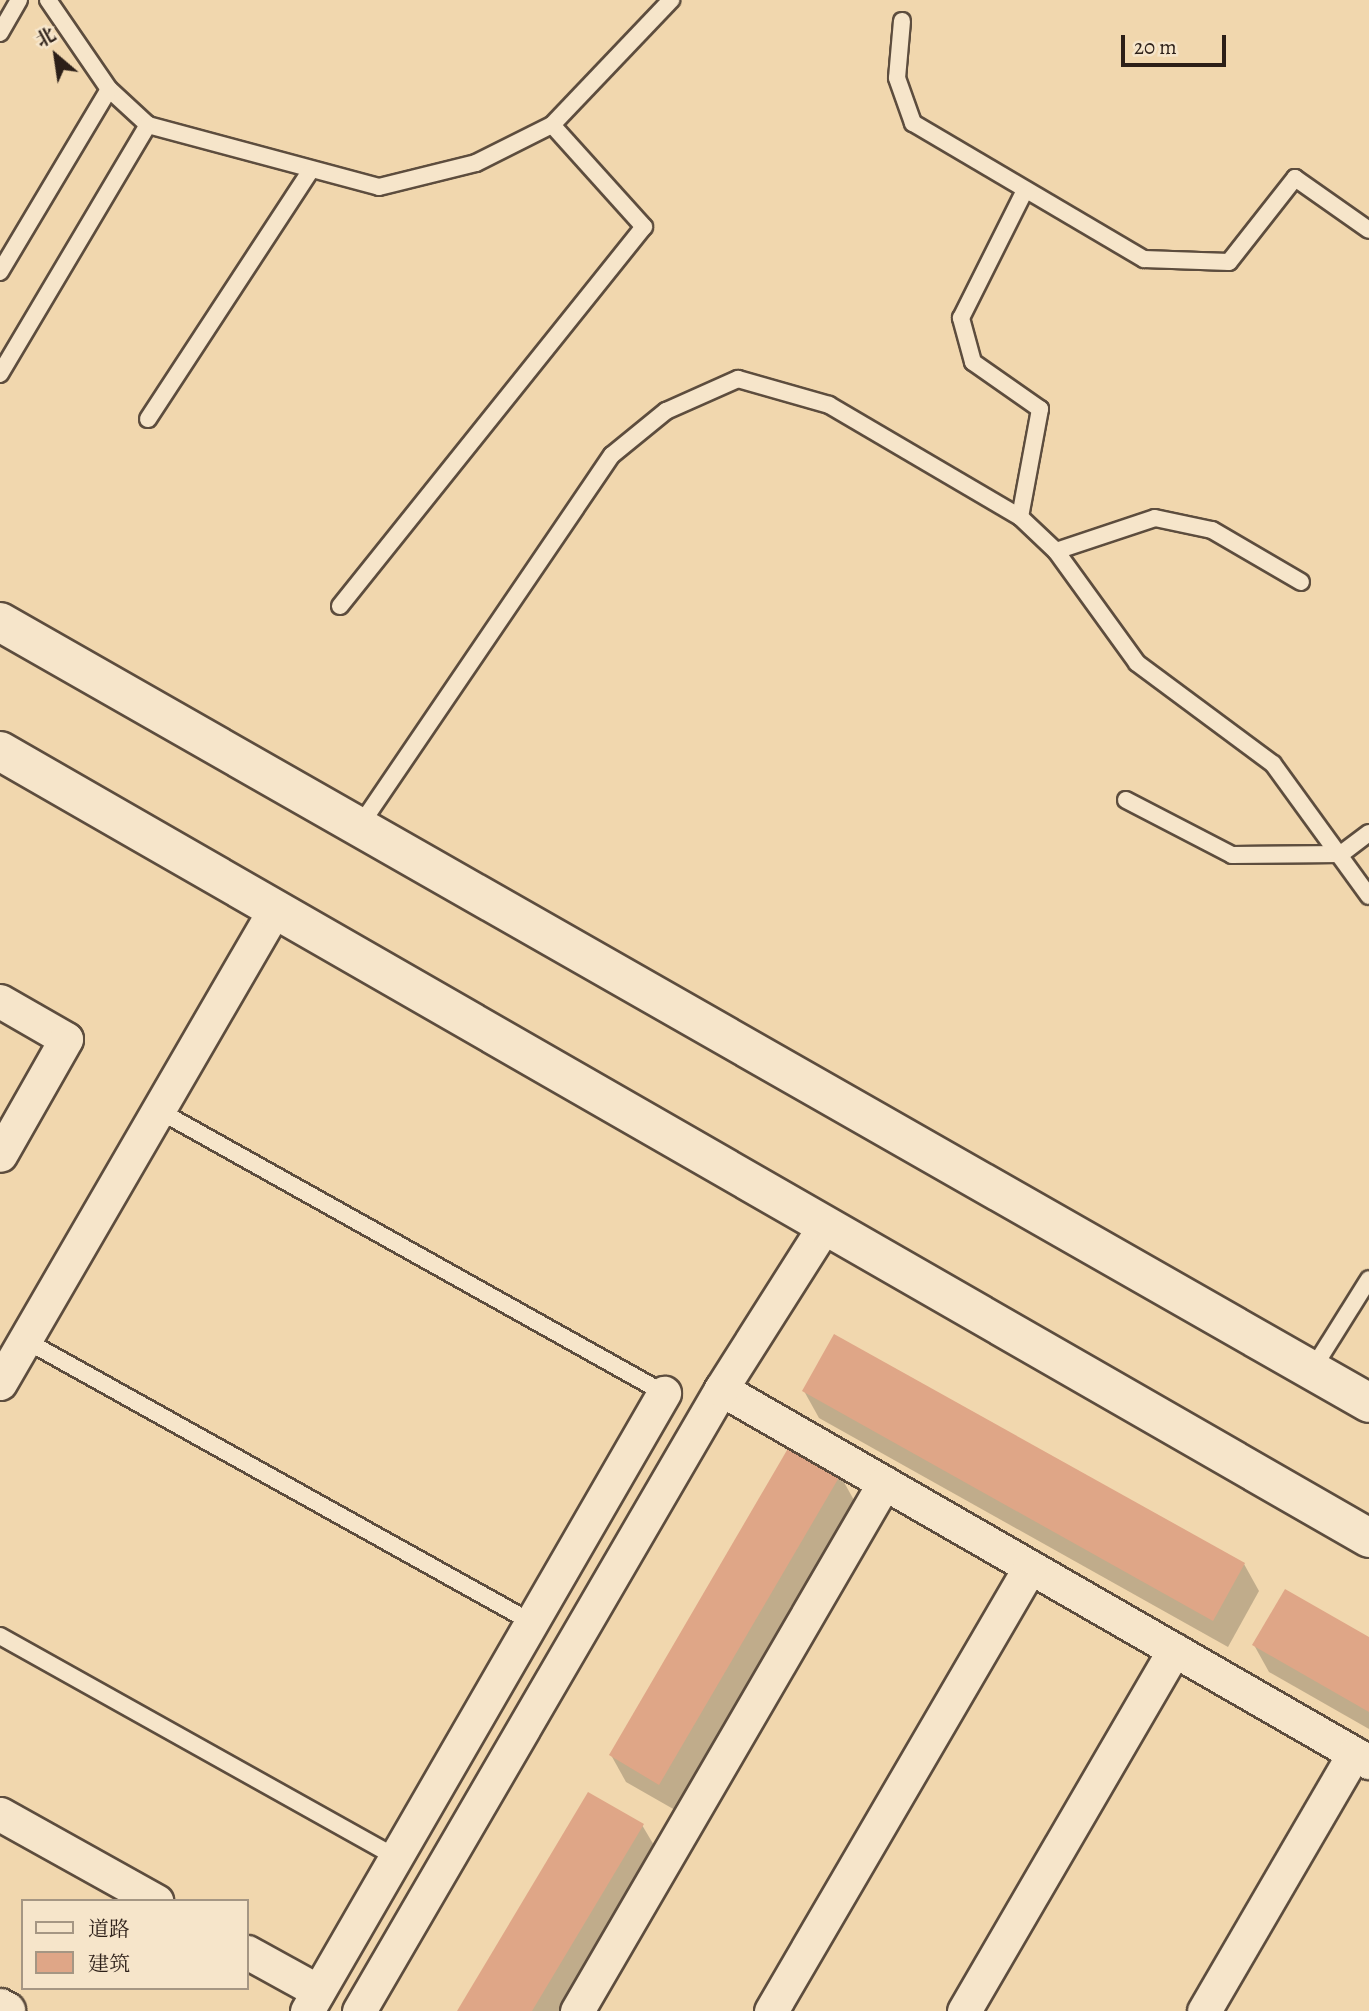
<!DOCTYPE html>
<html>
<head>
<meta charset="utf-8">
<style>
  body { margin:0 }
  #map { position:relative; width:1369px; height:2011px; overflow:hidden; background:#f1d7ae; font-family:Alegreya,"Noto Serif SC",serif }
  div>[style] { position:absolute }
  [style*='--x'] { left:calc(var(--x)*1px); top:calc(var(--y)*1px); width:calc(var(--w)*1px); rotate:calc(var(--a)*1deg) }
  .shadow>* { inset:0; background:#0003 }
  .building>* { inset:0; background:#dfa687 }
  .roads { filter:drop-shadow(2px 0 #5d4d3e) drop-shadow(-2px 0 #5d4d3e) drop-shadow(0 2px #5d4d3e) drop-shadow(0 -2px #5d4d3e) }
  .lane>* { height:16px; margin:-8px; padding:0 8px; transform-origin:8px; border-radius:8px; background:#f6e5ca }
  .street>* { height:33px; margin:-16.5px; padding:0 16.5px; transform-origin:16.5px; border-radius:16.5px; background:#f6e5ca }
  .secondary>* { height:38px; margin:-19px; padding:0 19px; transform-origin:19px; border-radius:19px; background:#f6e5ca }
  span { translate:-50% -50%; white-space:nowrap; text-align:center; line-height:1.15; -webkit-text-stroke:6px #f6e5ca; paint-order:stroke }
  .legend { position:absolute; left:21px; top:1899px; width:228px; height:91px; box-sizing:border-box; background:#f6e5ca; border:2px solid #a59683; margin:0; padding:9px 12px; list-style:none; font-size:21px; color:#2c1f18 }
  .legend li { display:flex; align-items:center; gap:14px; height:35px }
  .legend b { width:35px; border:2px solid #a59683 }
  .north { position:absolute; left:21px; top:21px; width:70px; height:70px; -webkit-text-stroke:5px #f6e5ca; paint-order:stroke; rotate:331deg; font-size:19px; font-weight:700; line-height:28px; text-align:center; color:#2c1f18 }
  .north::after { content:''; display:block; margin:auto; width:24px; height:32px; background:#2c1f18; clip-path:polygon(50% 0,100% 100%,50% 72%,0 100%) }
  .scale { position:absolute; left:1121px; top:35px; width:105px; height:32px; box-sizing:border-box; border:4px solid #2c1f18; border-top:0; padding-left:9px; font-size:21px; line-height:24px; white-space:nowrap; color:#2c1f18; -webkit-text-stroke:5px #f6e5ca; paint-order:stroke }
</style>
</head>
<body>
<div id="map">
  <div class="shadow">
    <div style="clip-path:polygon(804px 1391px,1244px 1564px,1259px 1591px,1228px 1647px,819px 1418px)"></div>
    <div style="clip-path:polygon(840px 1475px,855px 1502px,675px 1810px,626px 1782px,611px 1755px)"></div>
    <div style="clip-path:polygon(1369px 1639px,1369px 1729px,1269px 1672px,1254px 1645px)"></div>
    <div style="clip-path:polygon(642px 1825px,658px 1852px,562px 2011px,459px 2011px)"></div>
  </div>
  <div class="building">
    <div style="clip-path:polygon(834px 1334px,1245px 1563px,1213px 1621px,802px 1391px)"></div>
    <div style="clip-path:polygon(790px 1445px,841px 1474px,659px 1785px,609px 1755px)"></div>
    <div style="clip-path:polygon(1285px 1589px,1369px 1637px,1369px 1712px,1252px 1645px)"></div>
    <div style="clip-path:polygon(588px 1792px,644px 1824px,532px 2011px,457px 2011px)"></div>
  </div>
  <div class="roads">
    <div class="lane">
      <div style="--x:48;--y:0;--w:108;--a:55.6"></div>
      <div style="--x:109;--y:89;--w:53;--a:42.7"></div>
      <div style="--x:148;--y:125;--w:239;--a:15"></div>
      <div style="--x:379;--y:187;--w:100;--a:-13.9"></div>
      <div style="--x:476;--y:163;--w:85;--a:-26.6"></div>
      <div style="--x:552;--y:125;--w:173;--a:-46.4"></div>
      <div style="--x:902;--y:21;--w:57;--a:95"></div>
      <div style="--x:897;--y:78;--w:48;--a:70.4"></div>
      <div style="--x:913;--y:123;--w:268;--a:30.5"></div>
      <div style="--x:1144;--y:259;--w:85;--a:2"></div>
      <div style="--x:1229;--y:262;--w:107;--a:-51.8"></div>
      <div style="--x:1295;--y:178;--w:90;--a:35.1"></div>
      <div style="--x:0;--y:33;--w:38;--a:-60"></div>
      <div style="--x:0;--y:272;--w:213;--a:-59.2"></div>
      <div style="--x:0;--y:374;--w:290;--a:-59.3"></div>
      <div style="--x:148;--y:419;--w:298;--a:-56.8"></div>
      <div style="--x:1020;--y:517;--w:110;--a:-79.5"></div>
      <div style="--x:1040;--y:409;--w:82;--a:-145"></div>
      <div style="--x:973;--y:362;--w:46;--a:-105.3"></div>
      <div style="--x:961;--y:318;--w:143;--a:-63.4"></div>
      <div style="--x:1056;--y:551;--w:104;--a:-18.4"></div>
      <div style="--x:1155;--y:518;--w:58;--a:11.9"></div>
      <div style="--x:1212;--y:530;--w:103;--a:30.3"></div>
      <div style="--x:340;--y:606;--w:486;--a:-51.3"></div>
      <div style="--x:644;--y:227;--w:137;--a:-132"></div>
      <div style="--x:1126;--y:800;--w:119;--a:27.4"></div>
      <div style="--x:1232;--y:855;--w:109;--a:-0.5"></div>
      <div style="--x:1341;--y:854;--w:35;--a:-37"></div>
      <div style="--x:359;--y:827;--w:450;--a:-55.8"></div>
      <div style="--x:612;--y:455;--w:70;--a:-39.2"></div>
      <div style="--x:666;--y:411;--w:79;--a:-24"></div>
      <div style="--x:738;--y:379;--w:95;--a:15.9"></div>
      <div style="--x:829;--y:405;--w:221;--a:30.4"></div>
      <div style="--x:1020;--y:517;--w:50;--a:43.4"></div>
      <div style="--x:1056;--y:551;--w:138;--a:54.1"></div>
      <div style="--x:1137;--y:663;--w:169;--a:36.6"></div>
      <div style="--x:1273;--y:764;--w:163;--a:54"></div>
      <div style="--x:158;--y:1110;--w:580;--a:29.22"></div>
      <div style="--x:25;--y:1340;--w:579;--a:29.13"></div>
      <div style="--x:1312;--y:1370;--w:107;--a:-57.9"></div>
      <div style="--x:0;--y:1636;--w:453;--a:29.2"></div>
    </div>
    <div class="street">
      <div style="--x:0;--y:1001;--w:76;--a:29.9"></div>
      <div style="--x:66;--y:1039;--w:133;--a:119.6"></div>
      <div style="--x:0;--y:1383;--w:548;--a:-59.88"></div>
      <div style="--x:721;--y:1389;--w:748;--a:29.93"></div>
      <div style="--x:0;--y:1814;--w:179;--a:29.1"></div>
      <div style="--x:247;--y:1952;--w:81;--a:28.8"></div>
      <div style="--x:307;--y:2011;--w:714;--a:-59.99"></div>
      <div style="--x:359;--y:2011;--w:720;--a:-59.8"></div>
      <div style="--x:721;--y:1389;--w:194;--a:-57.6"></div>
      <div style="--x:577;--y:2011;--w:611;--a:-59.82"></div>
      <div style="--x:771;--y:2011;--w:514;--a:-59.74"></div>
      <div style="--x:964;--y:2011;--w:418;--a:-59.8"></div>
      <div style="--x:1204;--y:2011;--w:298;--a:-59.8"></div>
    </div>
    <div class="secondary">
      <div style="--x:0;--y:622;--w:1576;--a:29.7"></div>
      <div style="--x:0;--y:751;--w:1579;--a:29.89"></div>
      <div style="--x:0;--y:2008;--w:7;--a:27"></div>
    </div>
  </div>
  <ul class="legend">
  <li><b style="height:9px;background:#f6e5ca"></b>道路</li>
  <li><b style="height:19px;background:#dfa687"></b>建筑</li>
  </ul>
  <div class="north">北</div>
  <div class="scale">20 m</div>
</div>
</body>
</html>
